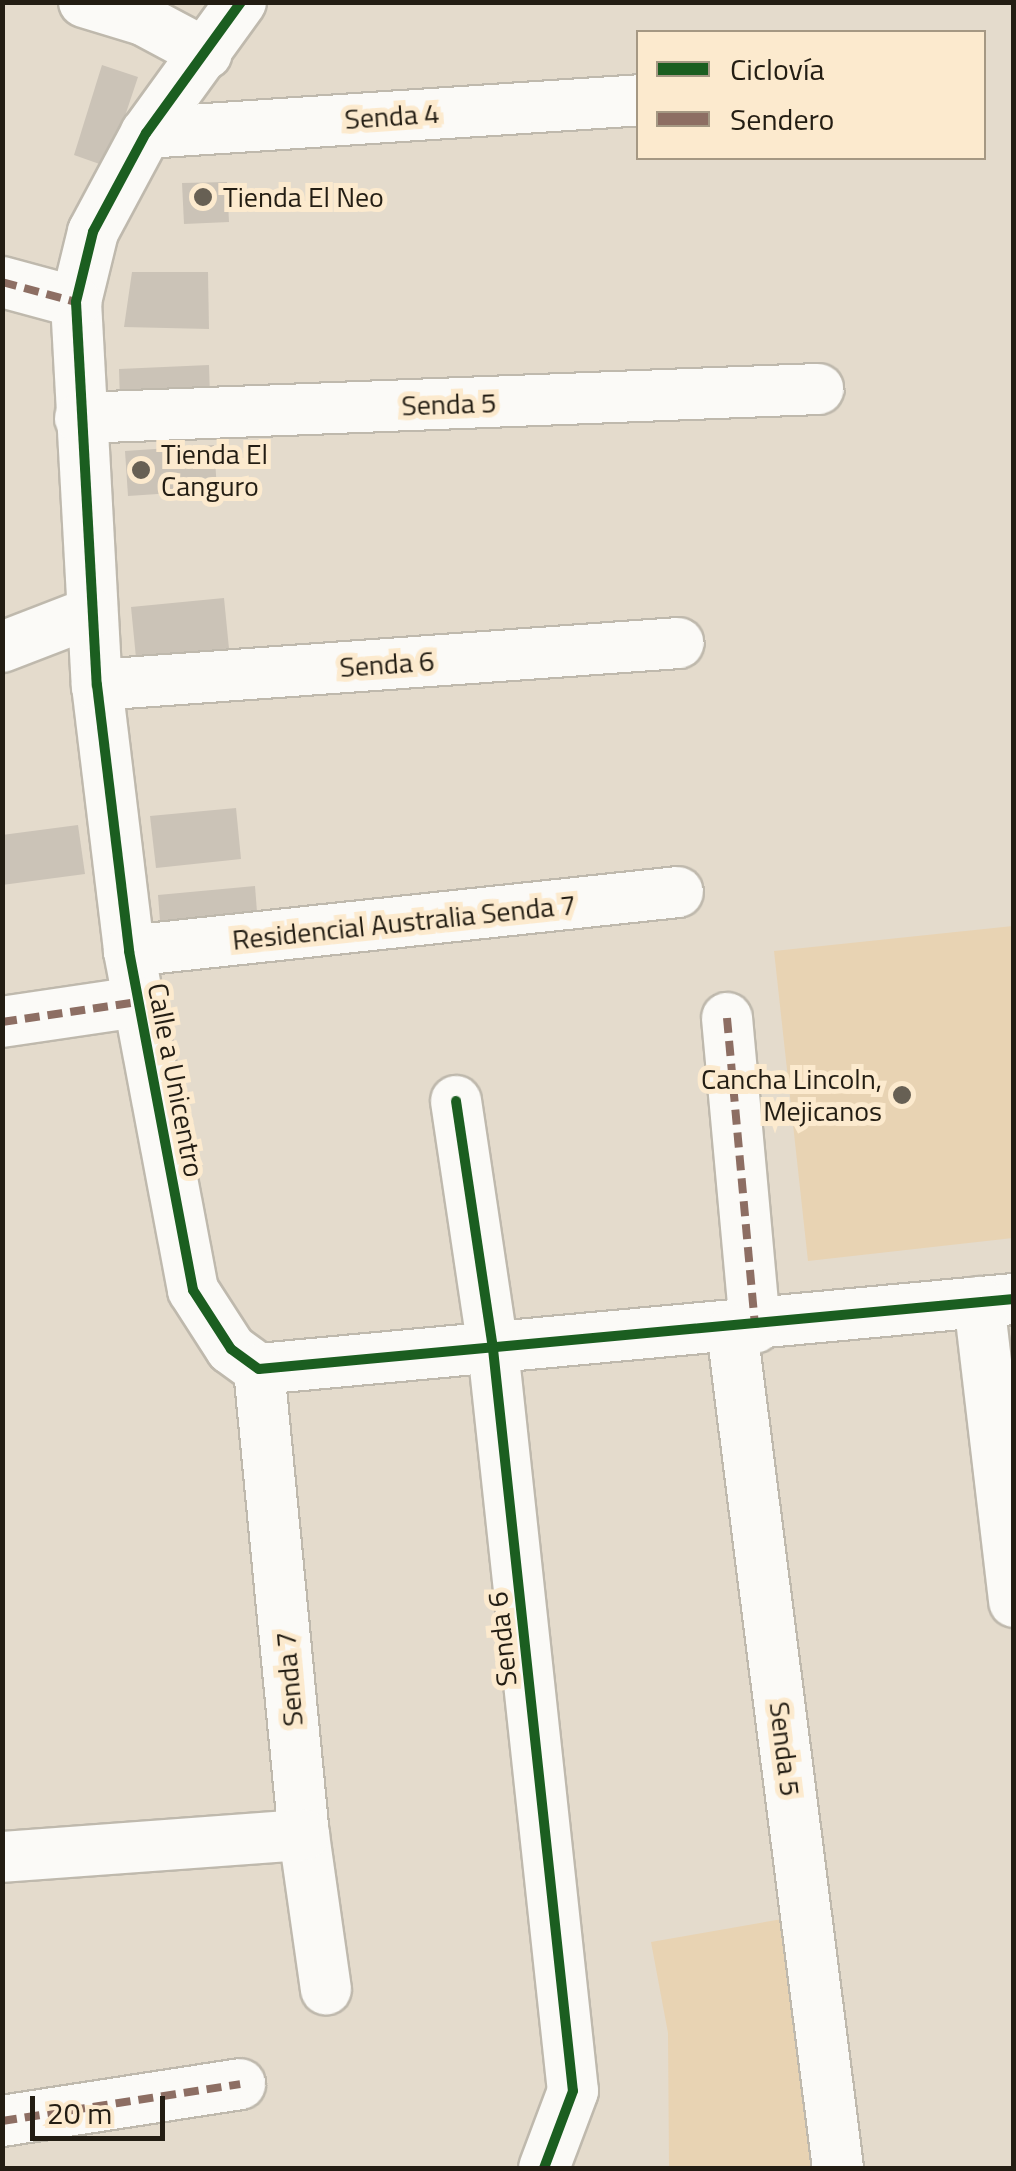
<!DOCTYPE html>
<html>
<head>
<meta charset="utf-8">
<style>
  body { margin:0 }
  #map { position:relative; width:1016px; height:2171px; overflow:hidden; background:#e4dbcc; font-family:"Titillium Web",sans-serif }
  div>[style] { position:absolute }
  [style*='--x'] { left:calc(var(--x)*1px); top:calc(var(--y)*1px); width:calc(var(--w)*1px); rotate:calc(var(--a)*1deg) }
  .green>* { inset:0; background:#e8d3b3 }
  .building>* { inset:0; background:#cbc3b7 }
  .roads { filter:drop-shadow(2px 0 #bfb9ad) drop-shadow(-2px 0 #bfb9ad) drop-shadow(0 2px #bfb9ad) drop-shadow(0 -2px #bfb9ad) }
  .street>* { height:50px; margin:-25px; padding:0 25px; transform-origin:25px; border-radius:25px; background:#fbfaf7 }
  .quiet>* { height:8px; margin-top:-4px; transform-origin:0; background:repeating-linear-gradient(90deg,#8d6e63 0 15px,transparent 0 23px) }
  .cycleway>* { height:10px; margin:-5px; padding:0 5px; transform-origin:5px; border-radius:5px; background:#1b5e20 }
  .dots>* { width:28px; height:28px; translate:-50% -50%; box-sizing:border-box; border:5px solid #fceace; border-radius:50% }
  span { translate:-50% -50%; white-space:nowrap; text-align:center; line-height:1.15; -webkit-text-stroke:10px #fceace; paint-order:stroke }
  .street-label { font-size:28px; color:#231d13 }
  .poi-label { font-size:28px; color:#231d13 }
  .left { translate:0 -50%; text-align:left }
  .right { translate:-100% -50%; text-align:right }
  .frame { position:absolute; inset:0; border:5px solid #231d13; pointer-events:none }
  .legend { position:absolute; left:636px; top:30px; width:350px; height:130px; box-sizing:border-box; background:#fceace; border:2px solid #a59883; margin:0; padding:12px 18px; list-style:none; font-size:30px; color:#231d13 }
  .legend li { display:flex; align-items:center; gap:20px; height:50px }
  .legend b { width:50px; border:2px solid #a59883 }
  .scale { position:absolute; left:30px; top:2096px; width:135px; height:45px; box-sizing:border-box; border:5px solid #231d13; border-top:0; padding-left:12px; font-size:30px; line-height:35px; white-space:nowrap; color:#231d13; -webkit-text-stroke:8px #fceace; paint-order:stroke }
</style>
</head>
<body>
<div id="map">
  <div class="green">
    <div style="clip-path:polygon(1013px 926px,1013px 1238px,808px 1261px,774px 951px)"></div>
    <div style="clip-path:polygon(794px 1917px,827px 2168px,669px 2168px,668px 2033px,651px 1942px)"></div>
  </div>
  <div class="building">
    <div style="clip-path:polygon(102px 65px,138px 77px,108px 167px,74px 155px)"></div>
    <div style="clip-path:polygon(227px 182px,229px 222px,184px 224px,182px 183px)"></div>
    <div style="clip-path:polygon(132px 272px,208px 272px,209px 329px,124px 327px)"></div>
    <div style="clip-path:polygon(209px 365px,210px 398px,120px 402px,119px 369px)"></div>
    <div style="clip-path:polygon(214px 445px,217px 490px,128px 496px,125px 451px)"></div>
    <div style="clip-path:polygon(224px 598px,230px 659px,137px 668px,131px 607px)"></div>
    <div style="clip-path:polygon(236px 808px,241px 859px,156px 868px,150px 816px)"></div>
    <div style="clip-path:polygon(78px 825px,85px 874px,2px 885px,2px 835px)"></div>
    <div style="clip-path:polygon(255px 886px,258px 925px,161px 934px,158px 895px)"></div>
  </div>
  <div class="roads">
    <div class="street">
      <div style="--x:84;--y:2;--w:62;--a:17"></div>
      <div style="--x:143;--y:20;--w:72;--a:28"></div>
      <div style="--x:241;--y:2;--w:162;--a:125.9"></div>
      <div style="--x:146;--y:133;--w:112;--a:118.2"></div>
      <div style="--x:93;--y:232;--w:72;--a:103.7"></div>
      <div style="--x:76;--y:302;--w:384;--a:86.9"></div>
      <div style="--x:97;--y:685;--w:268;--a:83.1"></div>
      <div style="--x:129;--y:951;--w:345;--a:79.3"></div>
      <div style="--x:193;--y:1290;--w:70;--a:57.2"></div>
      <div style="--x:231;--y:1349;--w:34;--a:36"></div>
      <div style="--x:259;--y:1369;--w:758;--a:-5.3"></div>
      <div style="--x:146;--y:133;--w:493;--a:-3.8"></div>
      <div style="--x:2;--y:282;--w:77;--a:15.1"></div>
      <div style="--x:80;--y:418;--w:739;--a:-2.25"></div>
      <div style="--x:2;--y:647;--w:94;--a:-21.1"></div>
      <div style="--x:97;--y:685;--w:583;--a:-4.13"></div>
      <div style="--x:129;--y:951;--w:552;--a:-6.13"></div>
      <div style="--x:727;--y:1018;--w:311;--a:84.8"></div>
      <div style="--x:2;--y:1022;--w:137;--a:-8.4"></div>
      <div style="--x:456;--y:1101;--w:251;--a:81.5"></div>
      <div style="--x:493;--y:1349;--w:746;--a:83.85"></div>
      <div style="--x:573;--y:2091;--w:82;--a:110.6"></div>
      <div style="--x:979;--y:1302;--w:302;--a:83.3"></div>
      <div style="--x:732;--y:1330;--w:845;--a:82.79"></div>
      <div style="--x:259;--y:1369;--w:468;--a:84.5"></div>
      <div style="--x:304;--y:1835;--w:156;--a:81.9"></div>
      <div style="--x:2;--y:1857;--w:303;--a:-4.2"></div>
      <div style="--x:2;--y:2121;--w:241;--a:-8.8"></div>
    </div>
  </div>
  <div class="quiet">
    <div style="--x:2;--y:282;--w:77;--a:15.1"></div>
    <div style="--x:727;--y:1018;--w:311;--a:84.8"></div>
    <div style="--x:2;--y:1022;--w:137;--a:-8.4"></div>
    <div style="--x:2;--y:2121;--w:241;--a:-8.8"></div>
  </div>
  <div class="cycleway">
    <div style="--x:241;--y:2;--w:162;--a:125.9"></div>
    <div style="--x:146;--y:133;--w:112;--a:118.2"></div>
    <div style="--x:93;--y:232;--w:72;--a:103.7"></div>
    <div style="--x:76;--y:302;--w:384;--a:86.9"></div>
    <div style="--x:97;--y:685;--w:268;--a:83.1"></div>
    <div style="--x:129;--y:951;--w:345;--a:79.3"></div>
    <div style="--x:193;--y:1290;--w:70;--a:57.2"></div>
    <div style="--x:231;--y:1349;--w:34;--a:36"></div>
    <div style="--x:259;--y:1369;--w:758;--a:-5.3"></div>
    <div style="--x:456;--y:1101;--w:251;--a:81.5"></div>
    <div style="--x:493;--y:1349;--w:746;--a:83.85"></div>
    <div style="--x:573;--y:2091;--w:82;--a:110.6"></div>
  </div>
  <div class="dots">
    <div style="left:203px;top:197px;background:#676054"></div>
    <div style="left:141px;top:470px;background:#676054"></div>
    <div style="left:902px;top:1095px;background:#676054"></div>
  </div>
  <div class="street-label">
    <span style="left:392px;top:116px;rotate:-4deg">Senda 4</span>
    <span style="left:449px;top:404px;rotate:-2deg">Senda 5</span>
    <span style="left:387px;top:664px;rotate:-4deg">Senda 6</span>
    <span style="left:404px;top:922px;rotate:-6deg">Residencial Australia Senda 7</span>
    <span style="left:176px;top:1080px;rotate:79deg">Calle a Unicentro</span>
    <span style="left:502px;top:1639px;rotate:-96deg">Senda 6</span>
    <span style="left:289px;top:1679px;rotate:-95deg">Senda 7</span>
    <span style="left:785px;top:1749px;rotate:83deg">Senda 5</span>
  </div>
  <div class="poi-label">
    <span class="left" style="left:223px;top:197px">Tienda El Neo</span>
    <span class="left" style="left:161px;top:470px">Tienda El<br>Canguro</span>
    <span class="right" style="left:882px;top:1095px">Cancha Lincoln,<br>Mejicanos</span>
  </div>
  <div class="frame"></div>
  <ul class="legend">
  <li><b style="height:12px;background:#1b5e20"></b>Ciclovía</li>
  <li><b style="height:12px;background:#8d6e63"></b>Sendero</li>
  </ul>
  <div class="scale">20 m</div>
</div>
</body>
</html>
